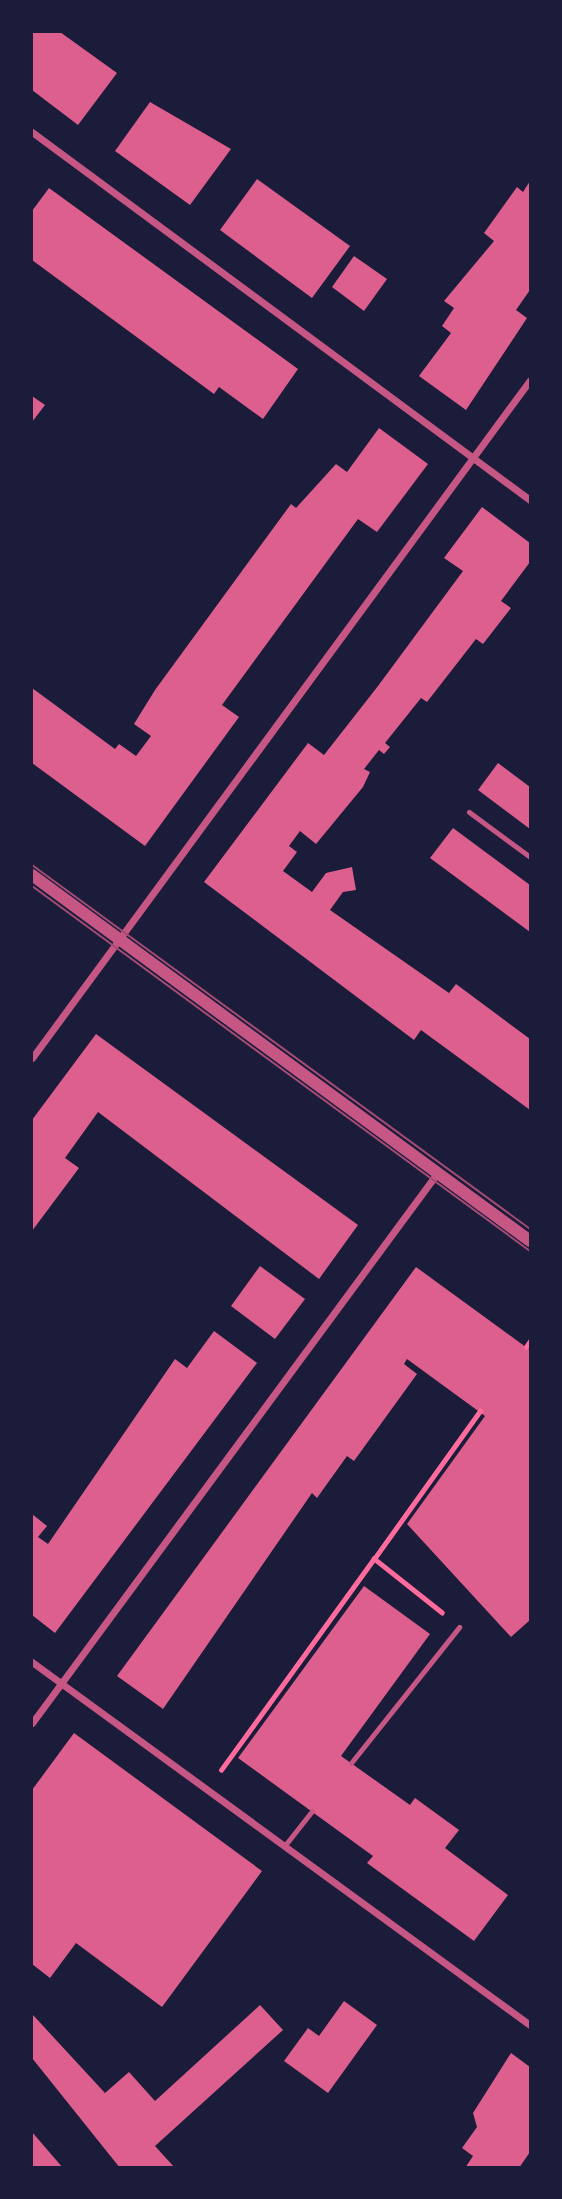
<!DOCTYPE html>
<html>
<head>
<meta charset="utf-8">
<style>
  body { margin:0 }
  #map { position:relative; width:562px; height:2199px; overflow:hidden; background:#1b1b3a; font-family:"Sofia Sans Condensed",sans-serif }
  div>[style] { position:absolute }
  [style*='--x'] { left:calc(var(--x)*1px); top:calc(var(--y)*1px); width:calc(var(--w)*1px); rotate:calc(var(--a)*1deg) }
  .building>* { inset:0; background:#dd5f8e }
  .path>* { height:4.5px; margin:-2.25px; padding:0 2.25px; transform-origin:2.25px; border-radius:2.25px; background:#ff6b9d }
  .service>* { height:5px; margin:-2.5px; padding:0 2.5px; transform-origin:2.5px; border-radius:2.5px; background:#c65784 }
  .minor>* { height:7px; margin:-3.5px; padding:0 3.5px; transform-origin:3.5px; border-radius:3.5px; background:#c65784 }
  .tertiary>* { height:12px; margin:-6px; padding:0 6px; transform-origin:6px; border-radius:6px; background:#c65784 }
  .tram>* { height:2px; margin:-1px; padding:0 1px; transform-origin:1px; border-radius:1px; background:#a44b75 }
  span { translate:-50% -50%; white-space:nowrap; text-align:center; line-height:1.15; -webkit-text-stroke:7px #1b1b3a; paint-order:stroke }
  .frame { position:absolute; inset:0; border:33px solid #1b1b3a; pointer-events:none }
</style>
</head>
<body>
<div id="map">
  <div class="building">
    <div style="clip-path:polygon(32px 32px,60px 32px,117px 73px,78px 125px,32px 90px)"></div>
    <div style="clip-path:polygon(150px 102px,231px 149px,190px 205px,115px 151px)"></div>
    <div style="clip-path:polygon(257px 179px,350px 246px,312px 298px,220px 230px)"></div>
    <div style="clip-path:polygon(530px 181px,530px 290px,516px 310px,527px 318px,466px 410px,419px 376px,451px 333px,442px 326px,454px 308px,444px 301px,494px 241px,484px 233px,517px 187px,523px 192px)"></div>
    <div style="clip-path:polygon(49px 188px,298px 369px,263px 419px,219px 387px,214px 394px,32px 260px,32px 211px)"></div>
    <div style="clip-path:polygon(354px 256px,387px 279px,364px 311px,332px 287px)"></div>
    <div style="clip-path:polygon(32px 396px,45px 405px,32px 422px)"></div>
    <div style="clip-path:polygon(379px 428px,428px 464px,377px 532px,358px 519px,222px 705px,239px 717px,145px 846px,32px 763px,32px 688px,115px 749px,119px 744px,136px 756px,151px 736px,134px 724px,155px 690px,291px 504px,296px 508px,336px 464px,347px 472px)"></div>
    <div style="clip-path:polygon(482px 507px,530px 543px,530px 562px,501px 601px,511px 608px,483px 644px,476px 639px,427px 702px,421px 698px,385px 743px,390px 747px,384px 754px,379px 750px,364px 769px,370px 772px,363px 787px,316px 844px,300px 831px,289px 846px,297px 852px,283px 871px,312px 892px,326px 873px,352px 867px,356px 890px,343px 892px,330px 910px,449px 993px,456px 984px,530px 1039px,530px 1110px,421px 1030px,414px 1040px,204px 882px,308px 743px,324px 755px,378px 686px,463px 571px,444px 558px)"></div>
    <div style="clip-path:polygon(498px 763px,530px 787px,530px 829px,478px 790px)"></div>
    <div style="clip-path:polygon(453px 828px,530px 885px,530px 932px,430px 858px)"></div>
    <div style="clip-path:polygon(96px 1034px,358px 1225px,319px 1279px,98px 1112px,65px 1158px,79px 1168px,32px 1231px,32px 1120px)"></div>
    <div style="clip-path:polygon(260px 1266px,305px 1299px,275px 1339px,231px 1306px)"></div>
    <div style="clip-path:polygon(416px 1267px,530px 1350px,530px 1620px,511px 1637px,407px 1524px,485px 1416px,407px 1359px,404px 1364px,417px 1374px,354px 1461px,347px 1456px,317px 1498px,312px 1493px,163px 1709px,117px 1676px)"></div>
    <div style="clip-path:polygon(214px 1331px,257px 1363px,55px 1633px,32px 1615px,32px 1514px,47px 1526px,38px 1537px,48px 1544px,175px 1359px,187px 1368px)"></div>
    <div style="clip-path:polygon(364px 1586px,430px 1634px,341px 1756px,410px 1805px,415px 1798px,459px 1830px,445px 1848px,508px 1895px,474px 1941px,367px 1863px,373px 1856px,238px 1758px)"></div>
    <div style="clip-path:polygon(74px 1733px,262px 1871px,162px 2007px,76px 1943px,50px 1978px,32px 1964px,32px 1790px)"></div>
    <div style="clip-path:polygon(344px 2001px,377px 2025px,328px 2093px,284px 2061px,308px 2028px,319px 2036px)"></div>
    <div style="clip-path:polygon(260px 2005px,283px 2030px,155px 2146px,175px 2168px,120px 2168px,32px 2058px,33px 2015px,105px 2093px,129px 2072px,155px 2101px)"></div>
    <div style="clip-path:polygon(511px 2053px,530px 2067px,530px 2152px,519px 2168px,465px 2168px,473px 2156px,462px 2148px,477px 2127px,473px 2113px)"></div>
    <div style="clip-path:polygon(32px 2132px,63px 2168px,32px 2168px)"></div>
  </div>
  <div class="path">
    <div style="--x:526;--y:1347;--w:7;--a:-56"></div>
    <div style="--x:442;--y:1613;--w:87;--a:-141.5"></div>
    <div style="--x:374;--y:1559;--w:182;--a:-54.4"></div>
    <div style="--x:221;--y:1770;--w:261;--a:-54.1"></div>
  </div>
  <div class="service">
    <div style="--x:469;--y:812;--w:76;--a:36.4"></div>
    <div style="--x:351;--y:1763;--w:174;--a:-51.5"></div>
    <div style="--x:286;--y:1844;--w:42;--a:-51.8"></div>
  </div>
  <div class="minor">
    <div style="--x:32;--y:132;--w:619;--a:36.46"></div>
    <div style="--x:32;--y:1058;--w:841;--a:-53.7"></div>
    <div style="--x:32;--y:1662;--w:616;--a:36.09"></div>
    <div style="--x:32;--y:1723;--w:684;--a:-53.62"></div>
  </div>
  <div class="tertiary">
    <div style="--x:32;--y:875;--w:618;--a:36.31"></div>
  </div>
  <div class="tram">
    <div style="--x:32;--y:865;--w:617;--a:36.16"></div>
    <div style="--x:32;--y:886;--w:617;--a:36.24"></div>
  </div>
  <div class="frame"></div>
</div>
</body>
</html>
